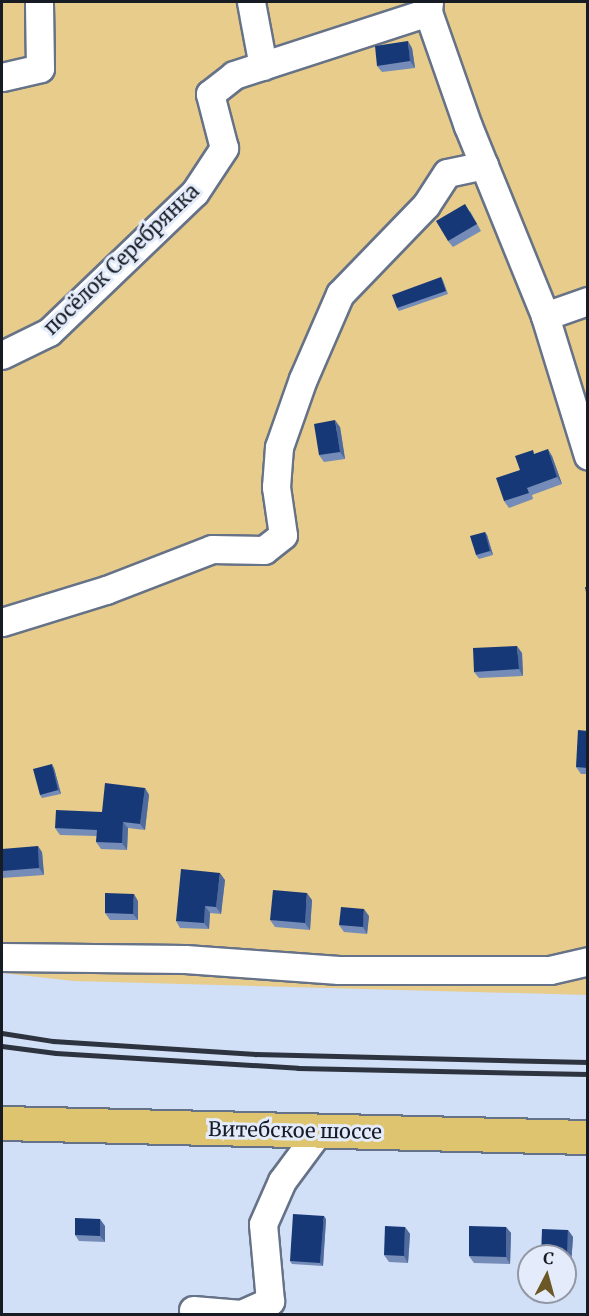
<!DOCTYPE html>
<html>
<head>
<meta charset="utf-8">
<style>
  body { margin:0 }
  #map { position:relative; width:589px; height:1316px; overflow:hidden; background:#d1dff7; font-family:Merriweather,serif }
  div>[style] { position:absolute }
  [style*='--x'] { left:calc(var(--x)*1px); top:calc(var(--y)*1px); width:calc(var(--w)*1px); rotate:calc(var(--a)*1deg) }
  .green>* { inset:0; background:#e7cc8b }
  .roads { filter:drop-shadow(2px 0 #667287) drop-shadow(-2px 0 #667287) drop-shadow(0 2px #667287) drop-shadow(0 -2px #667287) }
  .minor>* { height:27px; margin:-13.5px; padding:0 13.5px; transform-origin:13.5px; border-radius:13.5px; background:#fff }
  .major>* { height:33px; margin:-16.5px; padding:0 16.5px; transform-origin:16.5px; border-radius:16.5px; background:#dfc470 }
  .rail>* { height:4.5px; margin:-2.25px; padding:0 2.25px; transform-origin:2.25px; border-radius:2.25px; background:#2e343f }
  .wall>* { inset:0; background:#748cb7 }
  .shaded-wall>* { inset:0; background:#4f6a9d }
  .building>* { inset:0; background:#173877 }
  span { translate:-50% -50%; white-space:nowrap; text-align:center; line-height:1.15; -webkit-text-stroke:6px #e4ecfb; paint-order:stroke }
  .street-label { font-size:20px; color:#161b24 }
  .frame { position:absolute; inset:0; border:3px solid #161b24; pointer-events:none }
  .north { position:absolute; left:517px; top:1244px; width:60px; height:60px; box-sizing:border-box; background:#e4ecfb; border:2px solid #9298a5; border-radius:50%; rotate:6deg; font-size:16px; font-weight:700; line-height:24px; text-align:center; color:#161b24 }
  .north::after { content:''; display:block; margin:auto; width:21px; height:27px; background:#6c5826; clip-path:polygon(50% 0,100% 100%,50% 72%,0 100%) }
</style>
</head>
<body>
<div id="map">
  <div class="green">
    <div style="clip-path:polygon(2px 2px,587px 2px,587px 995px,74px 981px,2px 973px)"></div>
  </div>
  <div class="roads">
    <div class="minor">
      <div style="--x:251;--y:2;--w:65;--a:79.4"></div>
      <div style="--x:429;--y:2;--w:10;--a:96"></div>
      <div style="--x:428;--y:12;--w:121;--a:70.7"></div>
      <div style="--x:468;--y:126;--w:205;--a:67.9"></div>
      <div style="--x:545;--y:316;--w:146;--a:72.9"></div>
      <div style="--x:2;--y:77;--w:39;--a:-13"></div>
      <div style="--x:40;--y:68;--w:66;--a:-90.9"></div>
      <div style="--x:545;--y:316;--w:46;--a:-19.2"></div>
      <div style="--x:2;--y:355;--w:52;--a:-26.1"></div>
      <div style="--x:49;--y:332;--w:202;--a:-43.8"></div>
      <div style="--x:195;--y:192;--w:53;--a:-56.6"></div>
      <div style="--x:224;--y:148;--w:56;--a:-104.5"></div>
      <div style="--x:210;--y:94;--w:31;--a:-38"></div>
      <div style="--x:234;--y:75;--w:204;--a:-18"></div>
      <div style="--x:2;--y:622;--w:109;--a:-17.1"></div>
      <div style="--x:106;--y:590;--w:114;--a:-21.1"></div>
      <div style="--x:212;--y:549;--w:52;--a:1.1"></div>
      <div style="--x:264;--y:550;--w:24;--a:-38"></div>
      <div style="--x:283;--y:535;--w:49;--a:-98.3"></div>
      <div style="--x:276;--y:487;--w:40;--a:-85.7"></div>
      <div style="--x:279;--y:447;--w:72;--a:-70.6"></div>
      <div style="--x:303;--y:379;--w:93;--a:-66.5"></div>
      <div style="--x:340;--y:294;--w:124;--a:-46"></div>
      <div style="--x:426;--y:205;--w:38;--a:-57"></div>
      <div style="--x:447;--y:173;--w:38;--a:-12"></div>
      <div style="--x:2;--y:957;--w:183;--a:0.6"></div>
      <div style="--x:185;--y:959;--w:154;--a:4.1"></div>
      <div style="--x:339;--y:970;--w:211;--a:0"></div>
      <div style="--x:550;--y:970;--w:39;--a:-13"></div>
      <div style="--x:193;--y:1310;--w:48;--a:4.8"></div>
      <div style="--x:241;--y:1314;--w:32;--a:-24"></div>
      <div style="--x:270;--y:1301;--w:77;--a:-95.2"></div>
      <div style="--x:263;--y:1224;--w:47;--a:-66.2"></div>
      <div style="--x:282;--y:1181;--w:62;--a:-53.5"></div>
    </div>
    <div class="major">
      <div style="--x:2;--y:1123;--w:586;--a:1.37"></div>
    </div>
  </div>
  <div class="rail">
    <div style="--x:2;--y:1033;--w:52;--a:8.9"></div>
    <div style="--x:53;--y:1041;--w:203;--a:3.7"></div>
    <div style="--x:256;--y:1054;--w:332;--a:1.4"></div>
    <div style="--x:2;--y:1046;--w:54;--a:7.4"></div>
    <div style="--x:56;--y:1053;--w:242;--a:3.5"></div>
    <div style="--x:298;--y:1068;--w:290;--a:1.2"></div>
  </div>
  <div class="wall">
    <div style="clip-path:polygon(412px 48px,415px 68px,382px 72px,377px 66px)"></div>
    <div style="clip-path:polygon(470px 211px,481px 231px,453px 247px,448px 241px)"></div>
    <div style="clip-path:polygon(441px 277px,443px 280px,448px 294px,399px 311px,397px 308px)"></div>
    <div style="clip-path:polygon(340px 427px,345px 459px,324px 462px,319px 455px)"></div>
    <div style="clip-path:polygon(535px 454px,552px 456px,562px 484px,532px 495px,533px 499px,509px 508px,504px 501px,520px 470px)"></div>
    <div style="clip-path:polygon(485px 532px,487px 535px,493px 555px,479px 559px,476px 555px)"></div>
    <div style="clip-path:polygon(522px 653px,523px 676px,479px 678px,474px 672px)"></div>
    <div style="clip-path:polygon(588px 731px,588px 774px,581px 774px,576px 767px)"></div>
    <div style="clip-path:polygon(54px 768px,61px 794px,42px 798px,40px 795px)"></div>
    <div style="clip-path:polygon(145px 788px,149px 795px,145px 830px,128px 828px,127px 850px,101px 849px,96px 842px,97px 836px,60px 835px,55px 828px,102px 812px)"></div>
    <div style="clip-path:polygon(2px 849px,42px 852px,44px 875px,2px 878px)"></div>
    <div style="clip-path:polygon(225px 880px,221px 914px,210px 913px,209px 929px,180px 928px,176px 921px)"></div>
    <div style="clip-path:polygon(312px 900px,310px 930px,275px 927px,270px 920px)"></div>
    <div style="clip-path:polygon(138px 901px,138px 920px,110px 920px,105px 913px)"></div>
    <div style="clip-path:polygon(369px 916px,367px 934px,344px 932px,339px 925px)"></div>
    <div style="clip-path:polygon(326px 1219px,323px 1266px,292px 1264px,290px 1261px)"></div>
    <div style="clip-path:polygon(105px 1226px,105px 1242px,79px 1241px,75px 1235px)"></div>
    <div style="clip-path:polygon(405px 1227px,410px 1234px,408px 1263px,389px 1262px,384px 1255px)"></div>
    <div style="clip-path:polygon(506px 1227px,511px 1233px,510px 1264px,474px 1263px,469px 1256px)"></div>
    <div style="clip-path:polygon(568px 1230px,573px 1237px,571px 1265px,565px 1265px,565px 1256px)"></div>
  </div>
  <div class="shaded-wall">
    <div style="clip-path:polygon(408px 41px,412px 48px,415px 68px,410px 61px)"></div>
    <div style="clip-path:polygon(335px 420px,340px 427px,345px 459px,340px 452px)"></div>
    <div style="clip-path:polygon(548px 449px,552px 456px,562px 484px,557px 477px)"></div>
    <div style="clip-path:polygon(485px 532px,487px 535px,493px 555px,490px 551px)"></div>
    <div style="clip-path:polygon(517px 646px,522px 653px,523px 676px,519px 669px)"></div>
    <div style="clip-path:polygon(52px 764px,54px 768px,61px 794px,58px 790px)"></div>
    <div style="clip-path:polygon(145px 788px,149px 795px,145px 830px,140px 824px)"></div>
    <div style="clip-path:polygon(123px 822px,128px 828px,127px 850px,122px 843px)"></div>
    <div style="clip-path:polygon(38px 846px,42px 852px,44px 875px,39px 868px)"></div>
    <div style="clip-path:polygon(220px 873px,225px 880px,221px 914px,216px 907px)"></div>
    <div style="clip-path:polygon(307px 893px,312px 900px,310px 930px,305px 923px)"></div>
    <div style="clip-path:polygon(134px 894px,138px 901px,138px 920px,133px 914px)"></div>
    <div style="clip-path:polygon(205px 906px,210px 913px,209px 929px,204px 923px)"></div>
    <div style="clip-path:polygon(364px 909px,369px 916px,367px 934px,363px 927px)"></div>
    <div style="clip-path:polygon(324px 1216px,326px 1219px,323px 1266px,320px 1263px)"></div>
    <div style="clip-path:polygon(100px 1219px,105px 1226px,105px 1242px,100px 1236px)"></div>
    <div style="clip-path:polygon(405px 1227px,410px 1234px,408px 1263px,404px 1256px)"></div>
    <div style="clip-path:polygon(506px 1227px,511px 1233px,510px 1264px,506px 1257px)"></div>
    <div style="clip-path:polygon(568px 1230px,573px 1237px,571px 1265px,567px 1258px)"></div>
  </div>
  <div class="building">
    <div style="clip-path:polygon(408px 41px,410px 61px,377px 66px,375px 46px)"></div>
    <div style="clip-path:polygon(465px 204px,477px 224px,448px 241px,436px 221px)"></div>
    <div style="clip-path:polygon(441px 277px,446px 291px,397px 308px,392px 295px)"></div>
    <div style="clip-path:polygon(335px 420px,340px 452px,319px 455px,314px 424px)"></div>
    <div style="clip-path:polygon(548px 449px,557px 477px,527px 488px,529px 493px,504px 501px,496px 478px,520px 470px,515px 456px,533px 450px,534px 454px)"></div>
    <div style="clip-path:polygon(485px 532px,490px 551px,476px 555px,470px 536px)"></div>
    <div style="clip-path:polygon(585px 587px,588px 587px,588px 602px)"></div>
    <div style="clip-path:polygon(517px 646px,519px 669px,474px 672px,473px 648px)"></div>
    <div style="clip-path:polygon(578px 730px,588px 731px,588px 768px,576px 767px)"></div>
    <div style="clip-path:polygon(52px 764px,58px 790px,40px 795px,33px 769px)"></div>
    <div style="clip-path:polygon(105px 783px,145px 788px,140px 824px,123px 822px,122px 843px,96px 842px,97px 830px,55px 828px,56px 810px,102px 812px)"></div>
    <div style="clip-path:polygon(38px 846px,39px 868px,2px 871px,2px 849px)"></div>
    <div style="clip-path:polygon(181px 869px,220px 873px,216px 907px,205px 906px,204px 923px,176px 921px)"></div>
    <div style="clip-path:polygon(273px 890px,307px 893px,305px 923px,270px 920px)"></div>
    <div style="clip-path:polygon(105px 893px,134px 894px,133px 914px,105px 913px)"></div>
    <div style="clip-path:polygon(341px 907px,364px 909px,363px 927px,339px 925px)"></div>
    <div style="clip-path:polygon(293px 1214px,324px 1216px,320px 1263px,290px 1261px)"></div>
    <div style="clip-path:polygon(75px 1218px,100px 1219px,100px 1236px,75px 1235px)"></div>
    <div style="clip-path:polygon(385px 1226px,405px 1227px,404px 1256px,384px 1255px)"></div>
    <div style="clip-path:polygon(469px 1226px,506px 1227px,506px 1257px,469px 1256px)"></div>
    <div style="clip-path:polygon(542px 1229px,568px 1230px,567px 1258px,565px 1258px,565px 1256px,541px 1256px)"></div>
  </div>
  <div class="street-label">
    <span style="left:121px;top:259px;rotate:-44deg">посёлок Серебрянка</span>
    <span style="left:295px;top:1130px;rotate:1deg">Витебское шоссе</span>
  </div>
  <div class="frame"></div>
  <div class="north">С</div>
</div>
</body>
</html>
